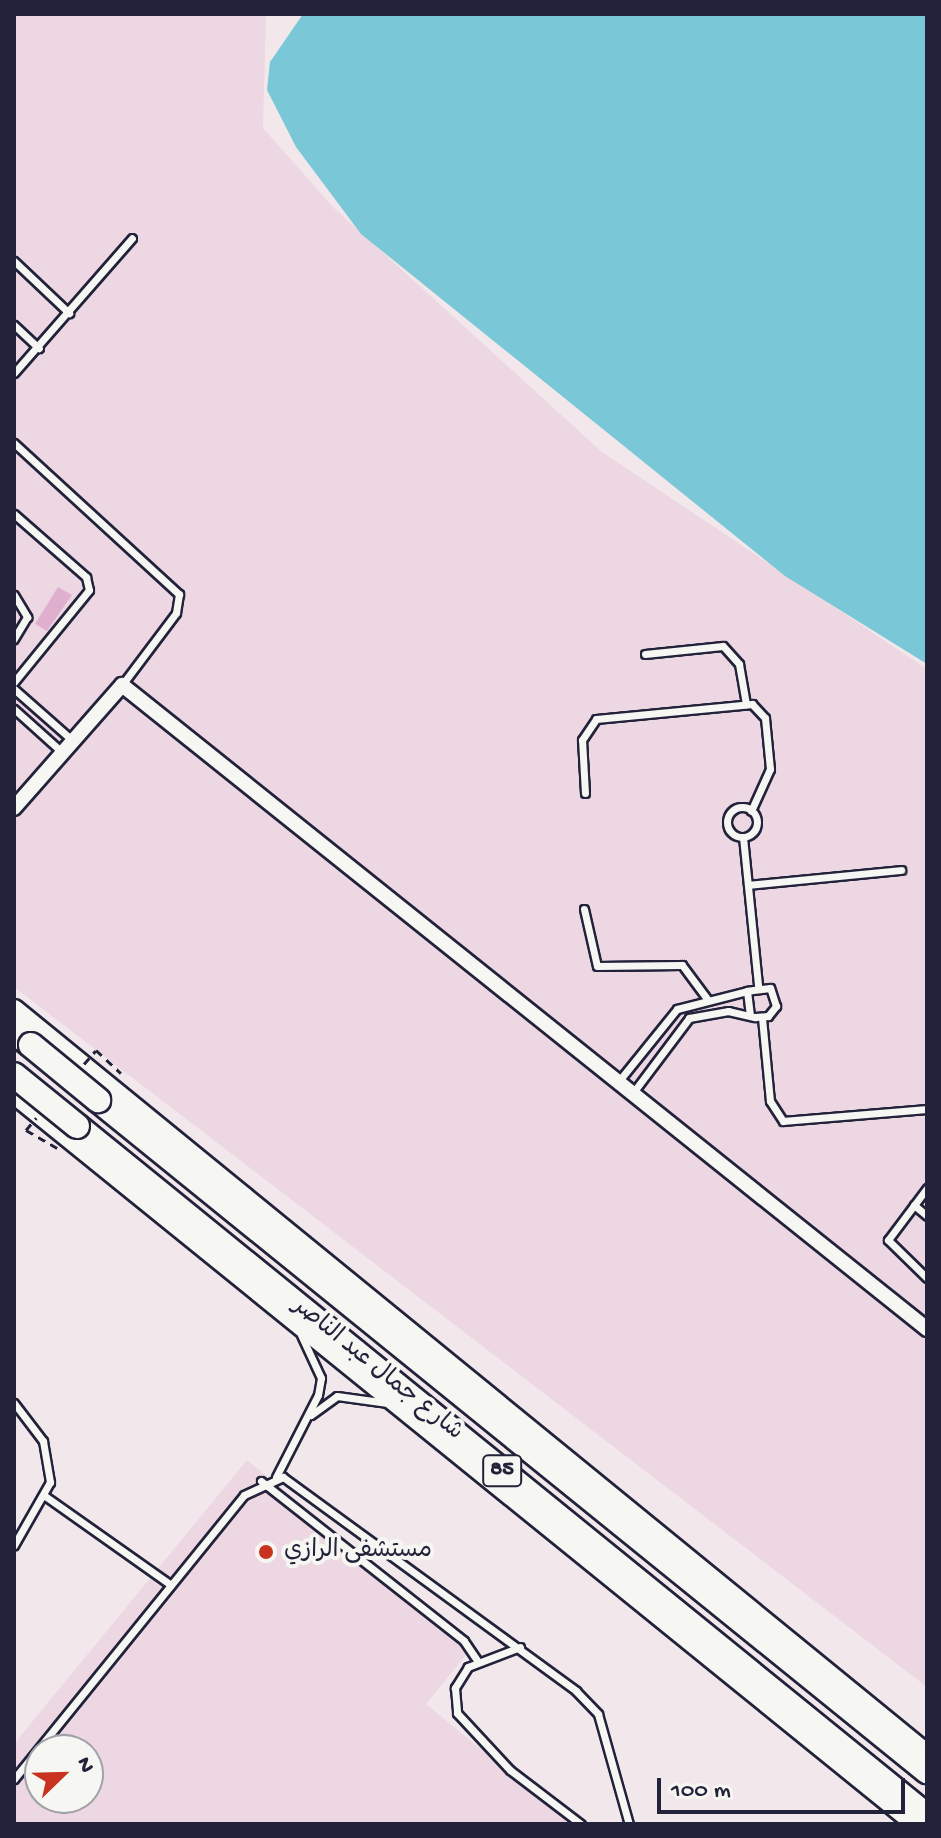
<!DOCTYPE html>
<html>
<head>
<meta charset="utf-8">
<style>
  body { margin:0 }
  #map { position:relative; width:941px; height:1838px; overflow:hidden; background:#f2e8eb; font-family:"Gochi Hand","Playpen Sans Arabic",sans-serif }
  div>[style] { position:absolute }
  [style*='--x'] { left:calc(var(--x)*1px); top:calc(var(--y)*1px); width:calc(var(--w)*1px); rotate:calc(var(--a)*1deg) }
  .built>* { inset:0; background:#edd7e2 }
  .water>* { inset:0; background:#7ac8d7 }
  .building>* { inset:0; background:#e1afce }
  .path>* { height:3px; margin-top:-1.5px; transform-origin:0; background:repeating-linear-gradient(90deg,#22223b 0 8px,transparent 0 14px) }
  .roads { filter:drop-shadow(2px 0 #22223b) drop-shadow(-2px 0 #22223b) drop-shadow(0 2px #22223b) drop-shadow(0 -2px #22223b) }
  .service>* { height:7px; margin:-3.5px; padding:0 3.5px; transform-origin:3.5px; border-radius:3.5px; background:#f6f6f2 }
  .service>.ring { margin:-3.5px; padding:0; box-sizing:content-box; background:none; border:7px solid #f6f6f2; border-radius:50% }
  .minor>* { height:14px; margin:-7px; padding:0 7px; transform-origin:7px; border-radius:7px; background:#f6f6f2 }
  .secondary>* { height:20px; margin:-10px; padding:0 10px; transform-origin:10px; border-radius:10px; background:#f6f6f2 }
  .trunk>* { height:24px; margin:-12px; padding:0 12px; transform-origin:12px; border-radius:12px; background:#f6f6f2 }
  .path-bridge>* { height:3px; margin-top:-1.5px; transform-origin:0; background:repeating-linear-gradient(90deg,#22223b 0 8px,transparent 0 14px) }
  .bridges { filter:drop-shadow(2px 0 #22223b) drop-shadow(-2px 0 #22223b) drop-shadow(0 2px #22223b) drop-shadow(0 -2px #22223b) }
  .trunk-bridge>* { height:24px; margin:-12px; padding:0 12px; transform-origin:12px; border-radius:12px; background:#f6f6f2 }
  .dots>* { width:22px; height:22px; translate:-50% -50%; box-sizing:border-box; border:4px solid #f6f6f2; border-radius:50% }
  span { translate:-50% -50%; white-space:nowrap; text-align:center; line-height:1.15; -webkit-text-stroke:8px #f6f6f2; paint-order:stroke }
  .shield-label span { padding:2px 6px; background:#f6f6f2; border:2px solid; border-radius:6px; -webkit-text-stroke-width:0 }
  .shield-label { font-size:22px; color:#22223b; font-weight:700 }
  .street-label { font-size:24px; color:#22223b }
  .poi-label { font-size:24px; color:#22223b }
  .left { translate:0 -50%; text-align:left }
  .frame { position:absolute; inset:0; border:16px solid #22223b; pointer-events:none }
  .north { position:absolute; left:24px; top:1734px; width:80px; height:80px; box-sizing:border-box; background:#f6f6f2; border:2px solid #a1a1a9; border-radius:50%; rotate:67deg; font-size:22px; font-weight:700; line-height:32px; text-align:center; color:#22223b }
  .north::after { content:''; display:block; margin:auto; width:28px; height:36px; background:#c8321e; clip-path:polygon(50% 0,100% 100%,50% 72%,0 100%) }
  .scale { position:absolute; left:657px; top:1778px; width:248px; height:36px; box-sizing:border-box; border:4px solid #22223b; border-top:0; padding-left:10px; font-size:24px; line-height:28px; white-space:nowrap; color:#22223b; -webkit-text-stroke:6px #f6f6f2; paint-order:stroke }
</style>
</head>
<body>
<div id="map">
  <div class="built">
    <div style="clip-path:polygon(14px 14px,266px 14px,263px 128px,335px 209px,602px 452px,927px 669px,927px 1687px,14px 987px)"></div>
    <div style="clip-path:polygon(evenodd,247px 1460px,474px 1645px,426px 1704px,572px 1824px,14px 1824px,14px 1744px,247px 1460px,40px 1750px,88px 1750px,88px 1798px,40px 1798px,40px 1750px)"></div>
  </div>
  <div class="water">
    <div style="clip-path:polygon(303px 14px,927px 14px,927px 664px,785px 576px,361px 234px,296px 147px,267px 90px,270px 62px)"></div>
  </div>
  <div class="building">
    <div style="clip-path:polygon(58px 587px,72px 595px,47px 631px,35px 624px)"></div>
  </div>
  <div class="path">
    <div style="--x:96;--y:1050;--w:34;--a:43"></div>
    <div style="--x:26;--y:1130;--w:36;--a:30"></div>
  </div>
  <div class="roads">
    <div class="service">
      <div style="--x:14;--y:261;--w:76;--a:43.4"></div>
      <div style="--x:14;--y:325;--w:34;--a:43"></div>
      <div style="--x:14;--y:373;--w:179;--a:-48.8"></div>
      <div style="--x:14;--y:443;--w:224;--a:42.5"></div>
      <div style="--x:179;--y:594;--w:19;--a:99"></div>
      <div style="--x:176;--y:613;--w:90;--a:126.9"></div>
      <div style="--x:14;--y:514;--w:96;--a:41.2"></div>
      <div style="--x:86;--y:577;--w:13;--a:77"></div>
      <div style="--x:89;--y:590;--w:119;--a:129.2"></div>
      <div style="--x:14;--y:595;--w:26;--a:59"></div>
      <div style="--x:27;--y:617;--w:26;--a:121"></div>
      <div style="--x:645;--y:654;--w:78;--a:-5.9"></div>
      <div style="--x:723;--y:646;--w:24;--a:48"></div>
      <div style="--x:739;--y:664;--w:41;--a:80.1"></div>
      <div style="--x:14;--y:689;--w:79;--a:41.4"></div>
      <div style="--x:14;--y:709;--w:66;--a:41.9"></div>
      <div style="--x:585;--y:793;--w:53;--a:-93.2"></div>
      <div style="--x:582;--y:740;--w:25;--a:-56"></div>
      <div style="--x:596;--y:719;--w:157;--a:-5.5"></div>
      <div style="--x:752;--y:704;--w:19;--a:47"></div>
      <div style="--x:765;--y:718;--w:51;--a:84.4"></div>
      <div style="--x:770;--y:769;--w:46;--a:114.3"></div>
      <div class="ring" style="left:727px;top:807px;width:23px;height:23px"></div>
      <div style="--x:743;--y:837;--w:149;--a:84.2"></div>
      <div style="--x:748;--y:885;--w:154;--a:-5.6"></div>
      <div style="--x:584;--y:909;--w:58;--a:77.2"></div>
      <div style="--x:597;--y:966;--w:85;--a:-0.7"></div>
      <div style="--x:682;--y:965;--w:44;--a:53.4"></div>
      <div style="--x:762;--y:1018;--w:83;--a:84.5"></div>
      <div style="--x:770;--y:1101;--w:24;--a:57"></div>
      <div style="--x:783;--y:1121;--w:144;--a:-4.8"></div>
      <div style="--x:618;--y:1082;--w:94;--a:-51.1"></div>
      <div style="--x:677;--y:1009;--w:72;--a:-14.4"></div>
      <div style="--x:632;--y:1094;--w:95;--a:-53.1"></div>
      <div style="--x:689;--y:1018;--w:40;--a:-10"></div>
      <div style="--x:728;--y:1011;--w:28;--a:13"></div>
      <div style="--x:755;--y:1017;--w:13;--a:-4"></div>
      <div style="--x:768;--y:1016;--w:13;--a:-51"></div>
      <div style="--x:776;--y:1006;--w:19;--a:-108"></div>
      <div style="--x:770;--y:988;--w:23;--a:173"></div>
      <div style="--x:747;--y:991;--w:23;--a:83"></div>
      <div style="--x:927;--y:1188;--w:65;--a:126.9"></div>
      <div style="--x:888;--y:1240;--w:54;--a:44.3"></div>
      <div style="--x:914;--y:1205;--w:17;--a:40"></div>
      <div style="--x:14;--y:1403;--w:48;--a:52.7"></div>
      <div style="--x:43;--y:1441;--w:42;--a:80.3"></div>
      <div style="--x:50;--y:1482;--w:73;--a:119.7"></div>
      <div style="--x:311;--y:1415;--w:32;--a:-36"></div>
      <div style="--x:337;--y:1396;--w:51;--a:7.8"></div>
      <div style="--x:276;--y:1477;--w:92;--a:-62.9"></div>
      <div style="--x:318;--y:1395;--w:17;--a:-80"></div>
      <div style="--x:321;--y:1378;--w:47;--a:-114.9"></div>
      <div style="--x:261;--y:1481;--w:258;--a:38.2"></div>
      <div style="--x:464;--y:1641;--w:23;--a:56"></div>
      <div style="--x:45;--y:1496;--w:154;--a:35.2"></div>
      <div style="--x:520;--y:1647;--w:56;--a:159"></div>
      <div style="--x:468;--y:1667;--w:25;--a:122"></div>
      <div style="--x:455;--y:1688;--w:25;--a:85"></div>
      <div style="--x:457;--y:1713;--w:78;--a:47.1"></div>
      <div style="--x:510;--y:1770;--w:89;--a:37.3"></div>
      <div style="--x:14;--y:1779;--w:365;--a:-51"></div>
      <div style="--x:244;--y:1495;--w:43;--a:-24.8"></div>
      <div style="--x:283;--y:1477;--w:363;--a:36.1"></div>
      <div style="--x:576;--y:1691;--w:32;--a:46"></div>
      <div style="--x:598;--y:1714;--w:114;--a:74.3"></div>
    </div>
    <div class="minor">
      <div style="--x:14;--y:808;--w:164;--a:-48.7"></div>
      <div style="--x:122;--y:685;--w:1031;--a:38.66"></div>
    </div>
    <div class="secondary">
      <div style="--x:14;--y:1010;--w:1178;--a:39.21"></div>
      <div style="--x:14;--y:1093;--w:1162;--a:38.99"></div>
    </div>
    <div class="trunk">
      <div style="--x:14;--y:1032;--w:21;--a:37"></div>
      <div style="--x:98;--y:1100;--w:1067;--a:38.99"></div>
      <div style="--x:77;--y:1126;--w:1095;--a:39.07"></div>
    </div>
  </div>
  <div class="path-bridge">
    <div style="--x:84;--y:1064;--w:18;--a:-49"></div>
    <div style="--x:26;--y:1130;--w:16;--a:-50"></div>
  </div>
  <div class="bridges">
    <div class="trunk-bridge">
      <div style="--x:31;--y:1045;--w:87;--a:39.4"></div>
      <div style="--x:14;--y:1075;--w:81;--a:39"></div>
    </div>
  </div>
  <div class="dots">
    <div style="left:266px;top:1552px;background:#c8321e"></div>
  </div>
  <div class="shield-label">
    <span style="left:502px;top:1471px">85</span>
  </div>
  <div class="street-label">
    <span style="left:377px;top:1370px;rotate:39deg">شارع جمال عبد الناصر</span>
  </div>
  <div class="poi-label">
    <span class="left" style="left:284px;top:1552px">مستشفى الرازي</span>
  </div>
  <div class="frame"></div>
  <div class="north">N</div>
  <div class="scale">100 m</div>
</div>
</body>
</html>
